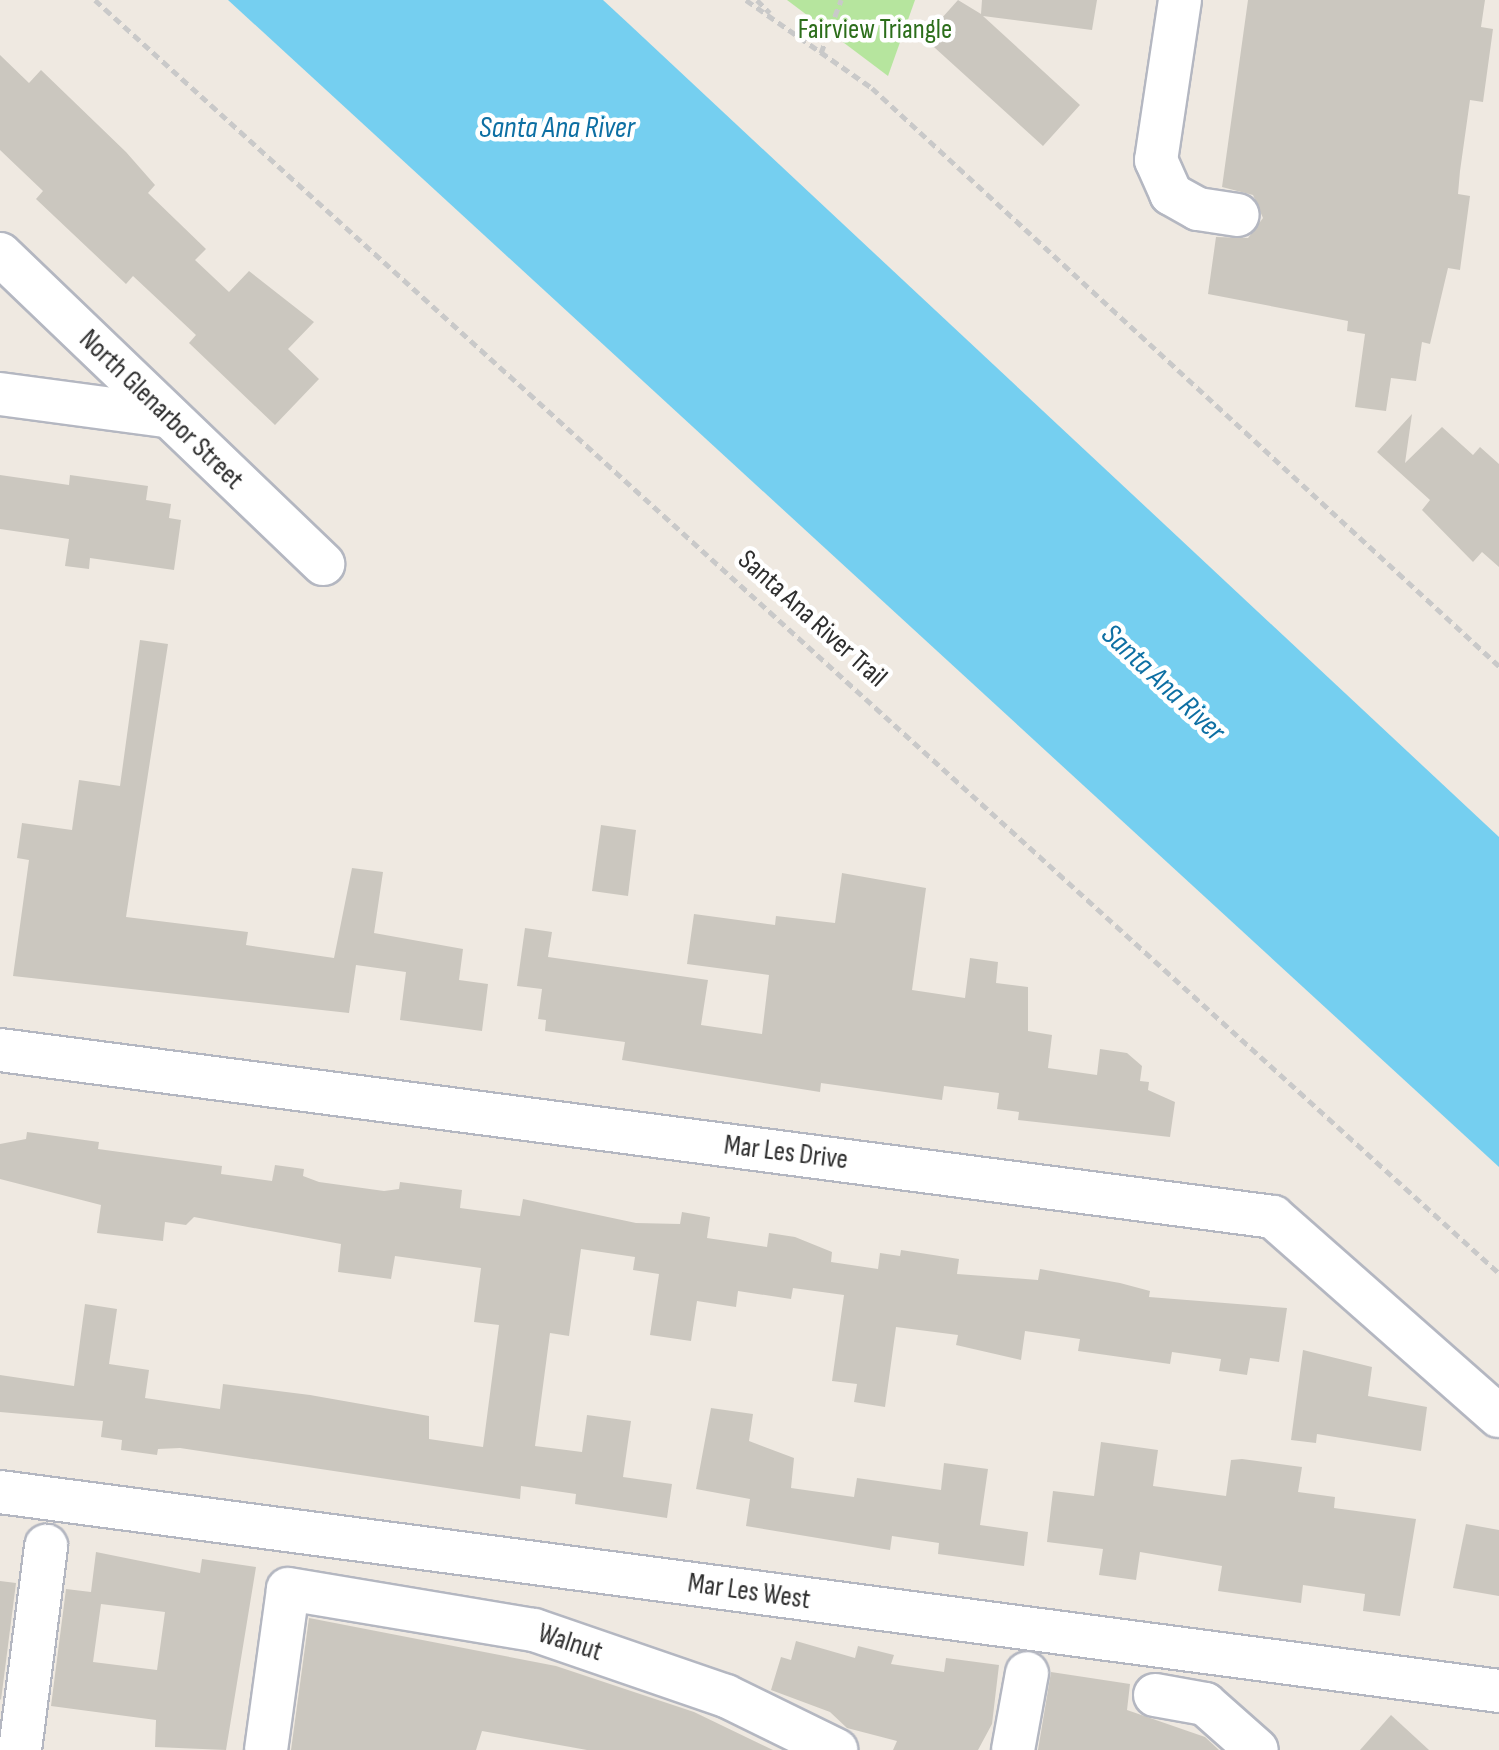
<!DOCTYPE html>
<html>
<head>
<meta charset="utf-8">
<style>
  body { margin:0 }
  #map { position:relative; width:1499px; height:1750px; overflow:hidden; background:#efe9e1; font-family:"Sofia Sans Condensed",sans-serif }
  div>[style] { position:absolute }
  [style*='--x'] { left:calc(var(--x)*1px); top:calc(var(--y)*1px); width:calc(var(--w)*1px); rotate:calc(var(--a)*1deg) }
  .green>* { inset:0; background:#b6e59e }
  .water>* { inset:0; background:#75cff0 }
  .building>* { inset:0; background:#cbc7bf }
  .path>* { height:5px; margin-top:-2.5px; transform-origin:0; background:repeating-linear-gradient(90deg,#c9c9c9 0 8px,transparent 0 13px) }
  .roads { filter:drop-shadow(2px 0 #b4b7c1) drop-shadow(-2px 0 #b4b7c1) drop-shadow(0 2px #b4b7c1) drop-shadow(0 -2px #b4b7c1) }
  .minor>* { height:42px; margin:-21px; padding:0 21px; transform-origin:21px; border-radius:21px; background:#fff }
  span { translate:-50% -50%; white-space:nowrap; text-align:center; line-height:1.15; -webkit-text-stroke:9px #fff; paint-order:stroke }
  .park-label { font-size:28px; color:#2c6e1b }
  .street-label { font-size:28px; color:#2e2e2e }
  .water-label { font-size:30px; color:#0d6fa3; font-style:italic }
</style>
</head>
<body>
<div id="map">
  <div class="green">
    <div style="clip-path:polygon(787px 0,915px 0,888px 76px)"></div>
  </div>
  <div class="water">
    <div style="clip-path:polygon(228px 0,603px 0,630px 25px,1499px 837px,1499px 1167px)"></div>
  </div>
  <div class="building">
    <div style="clip-path:polygon(958px 0,981px 14px,982px 0,1097px 0,1092px 30px,983px 16px,1080px 105px,1043px 146px,924px 38px)"></div>
    <div style="clip-path:polygon(1248px 0,1485px 0,1481px 27px,1493px 29px,1483px 102px,1470px 100px,1460px 171px,1458px 194px,1470px 196px,1460px 270px,1448px 268px,1430px 344px,1422px 342px,1416px 381px,1391px 378px,1386px 411px,1355px 407px,1365px 334px,1347px 331px,1348px 321px,1208px 294px,1216px 237px,1248px 238px,1263px 218px,1253px 195px,1222px 187px)"></div>
    <div style="clip-path:polygon(0 55px,29px 83px,41px 70px,126px 152px,155px 185px,148px 193px,206px 249px,195px 260px,229px 292px,249px 271px,314px 322px,288px 349px,319px 379px,275px 425px,189px 343px,196px 335px,133px 276px,126px 284px,36px 199px,43px 191px,0 150px)"></div>
    <div style="clip-path:polygon(1412px 414px,1405px 463px,1442px 427px,1473px 455px,1480px 447px,1499px 464px,1499px 567px,1482px 552px,1473px 562px,1422px 510px,1430px 500px,1377px 452px)"></div>
    <div style="clip-path:polygon(0 475px,69px 485px,70px 475px,148px 486px,146px 500px,171px 504px,169px 518px,181px 520px,174px 570px,90px 558px,89px 569px,65px 566px,69px 539px,0 529px)"></div>
    <div style="clip-path:polygon(140px 640px,168px 644px,126px 917px,248px 932px,246px 945px,334px 958px,352px 868px,383px 872px,374px 933px,463px 949px,459px 980px,488px 984px,482px 1031px,400px 1020px,406px 972px,356px 965px,349px 1013px,13px 976px,29px 860px,17px 858px,22px 823px,72px 830px,79px 780px,120px 786px)"></div>
    <div style="clip-path:polygon(601px 825px,636px 830px,628px 896px,592px 891px)"></div>
    <div style="clip-path:polygon(842px 873px,926px 888px,912px 990px,965px 998px,970px 958px,998px 962px,996px 983px,1028px 987px,1028px 1031px,1052px 1035px,1048px 1068px,1097px 1075px,1100px 1049px,1127px 1053px,1142px 1066px,1140px 1081px,1149px 1082px,1148px 1090px,1175px 1102px,1170px 1137px,1018px 1120px,1019px 1112px,997px 1109px,999px 1093px,944px 1086px,942px 1100px,821px 1083px,820px 1092px,622px 1060px,625px 1042px,545px 1031px,546px 1020px,538px 1019px,542px 989px,517px 986px,525px 928px,552px 932px,548px 957px,708px 980px,701px 1025px,762px 1034px,769px 975px,687px 964px,694px 914px,775px 925px,776px 916px,835px 923px)"></div>
    <div style="clip-path:polygon(27px 1132px,99px 1142px,98px 1149px,222px 1166px,221px 1174px,272px 1181px,275px 1165px,304px 1169px,303px 1176px,319px 1182px,384px 1191px,399px 1189px,400px 1182px,462px 1190px,460px 1208px,520px 1216px,523px 1199px,636px 1223px,680px 1224px,682px 1212px,710px 1217px,707px 1238px,767px 1247px,769px 1233px,795px 1237px,832px 1252px,831px 1262px,878px 1269px,880px 1253px,900px 1256px,901px 1250px,959px 1259px,957px 1274px,1038px 1280px,1040px 1269px,1120px 1283px,1150px 1291px,1149px 1297px,1287px 1308px,1279px 1362px,1250px 1358px,1247px 1375px,1219px 1371px,1221px 1359px,1172px 1352px,1170px 1364px,1078px 1351px,1080px 1339px,1025px 1331px,1021px 1360px,956px 1345px,958px 1335px,896px 1327px,885px 1407px,854px 1402px,857px 1384px,832px 1381px,844px 1295px,793px 1288px,791px 1299px,738px 1291px,736px 1307px,697px 1301px,691px 1341px,650px 1335px,659px 1274px,633px 1270px,635px 1257px,581px 1249px,569px 1336px,550px 1333px,535px 1446px,582px 1452px,587px 1415px,631px 1421px,623px 1477px,672px 1484px,667px 1518px,575px 1504px,576px 1494px,521px 1486px,520px 1499px,180px 1448px,158px 1449px,157px 1455px,121px 1450px,122px 1440px,101px 1437px,103px 1421px,0 1412px,0 1375px,74px 1386px,85px 1304px,117px 1309px,109px 1364px,149px 1370px,145px 1398px,220px 1409px,223px 1384px,310px 1395px,429px 1416px,429px 1439px,483px 1447px,499px 1325px,474px 1322px,481px 1268px,395px 1256px,391px 1279px,338px 1272px,341px 1244px,194px 1217px,186px 1225px,165px 1222px,163px 1241px,97px 1233px,101px 1205px,0 1179px,0 1144px,26px 1139px)"></div>
    <div style="clip-path:polygon(1303px 1350px,1372px 1367px,1368px 1396px,1427px 1407px,1421px 1451px,1317px 1434px,1316px 1443px,1291px 1440px)"></div>
    <div style="clip-path:polygon(711px 1408px,753px 1414px,749px 1441px,794px 1458px,791px 1488px,854px 1497px,857px 1478px,941px 1490px,944px 1463px,988px 1469px,980px 1525px,1028px 1532px,1024px 1566px,938px 1554px,939px 1543px,892px 1536px,890px 1550px,746px 1526px,750px 1499px,696px 1489px)"></div>
    <div style="clip-path:polygon(1101px 1442px,1158px 1450px,1153px 1486px,1226px 1496px,1231px 1460px,1242px 1459px,1302px 1467px,1298px 1492px,1335px 1497px,1334px 1508px,1416px 1519px,1400px 1616px,1363px 1611px,1365px 1594px,1303px 1585px,1301px 1603px,1218px 1591px,1222px 1566px,1140px 1552px,1136px 1580px,1099px 1575px,1103px 1549px,1047px 1542px,1053px 1491px,1094px 1496px)"></div>
    <div style="clip-path:polygon(1466px 1524px,1499px 1530px,1499px 1596px,1453px 1588px)"></div>
    <div style="clip-path:polygon(evenodd,96px 1552px,200px 1573px,202px 1559px,256px 1567px,226px 1750px,155px 1747px,156px 1720px,51px 1706px,66px 1589px,91px 1592px,96px 1552px,101px 1604px,165px 1612px,157px 1670px,93px 1662px,101px 1604px)"></div>
    <div style="clip-path:polygon(0 1581px,16px 1583px,1px 1700px,0 1699px)"></div>
    <div style="clip-path:polygon(309px 1618px,556px 1666px,694px 1712px,773px 1750px,587px 1750px,482px 1731px,476px 1750px,291px 1750px)"></div>
    <div style="clip-path:polygon(796px 1641px,855px 1658px,858px 1646px,894px 1655px,891px 1664px,944px 1672px,946px 1658px,999px 1665px,992px 1724px,978px 1750px,893px 1750px,897px 1741px,847px 1728px,830px 1712px,771px 1690px,781px 1657px,791px 1660px)"></div>
    <div style="clip-path:polygon(1051px 1672px,1130px 1684px,1127px 1710px,1205px 1737px,1219px 1750px,1038px 1750px)"></div>
    <div style="clip-path:polygon(1391px 1715px,1429px 1750px,1360px 1750px)"></div>
  </div>
  <div class="path">
    <div style="--x:95;--y:0;--w:1895;--a:42.2"></div>
    <div style="--x:746;--y:0;--w:154;--a:34.9"></div>
    <div style="--x:872;--y:88;--w:853;--a:42.67"></div>
    <div style="--x:757;--y:0;--w:18;--a:45"></div>
    <div style="--x:821;--y:53;--w:57;--a:-69.3"></div>
  </div>
  <div class="roads">
    <div class="minor">
      <div style="--x:1180;--y:0;--w:162;--a:98.5"></div>
      <div style="--x:1156;--y:160;--w:37;--a:66"></div>
      <div style="--x:1171;--y:194;--w:31;--a:29"></div>
      <div style="--x:1198;--y:209;--w:40;--a:8.5"></div>
      <div style="--x:0;--y:254;--w:448;--a:43.8"></div>
      <div style="--x:0;--y:394;--w:166;--a:7.6"></div>
      <div style="--x:0;--y:1050;--w:1284;--a:7.47"></div>
      <div style="--x:1273;--y:1217;--w:301;--a:41.4"></div>
      <div style="--x:0;--y:1492;--w:1512;--a:7.56"></div>
      <div style="--x:1155;--y:1695;--w:51;--a:10.2"></div>
      <div style="--x:1205;--y:1704;--w:69;--a:41.5"></div>
      <div style="--x:20;--y:1750;--w:206;--a:-82.7"></div>
      <div style="--x:266;--y:1750;--w:162;--a:-82.2"></div>
      <div style="--x:288;--y:1589;--w:249;--a:9.5"></div>
      <div style="--x:534;--y:1630;--w:203;--a:19"></div>
      <div style="--x:726;--y:1696;--w:123;--a:26.1"></div>
      <div style="--x:1013;--y:1750;--w:78;--a:-79.7"></div>
    </div>
  </div>
  <div class="park-label">
    <span style="left:875px;top:30px">Fairview Triangle</span>
  </div>
  <div class="street-label">
    <span style="left:161px;top:410px;rotate:44deg">North Glenarbor Street</span>
    <span style="left:812px;top:619px;rotate:42deg">Santa Ana River Trail</span>
    <span style="left:786px;top:1153px;rotate:7deg">Mar Les Drive</span>
    <span style="left:749px;top:1592px;rotate:8deg">Mar Les West</span>
    <span style="left:570px;top:1643px;rotate:18deg">Walnut</span>
  </div>
  <div class="water-label">
    <span style="left:557px;top:128px">Santa Ana River</span>
    <span style="left:1163px;top:683px;rotate:43deg">Santa Ana River</span>
  </div>
</div>
</body>
</html>
